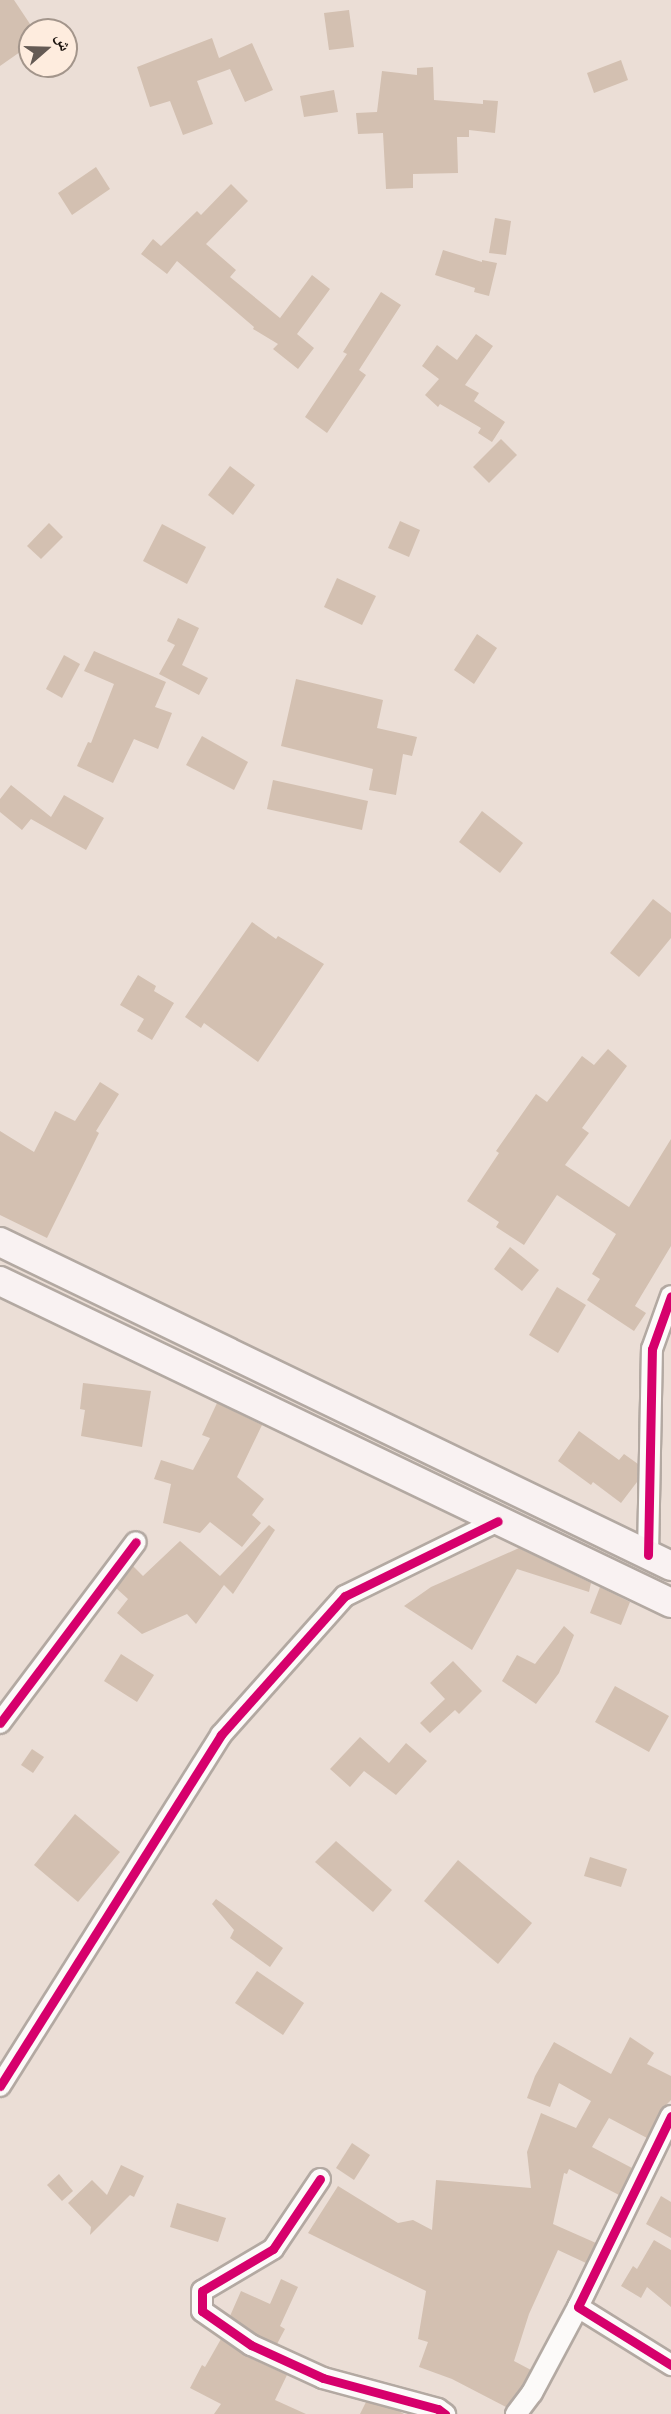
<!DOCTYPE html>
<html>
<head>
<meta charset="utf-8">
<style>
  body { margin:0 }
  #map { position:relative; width:671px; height:2414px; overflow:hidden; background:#ebded6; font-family:"Varela Round","Noto Naskh Arabic",sans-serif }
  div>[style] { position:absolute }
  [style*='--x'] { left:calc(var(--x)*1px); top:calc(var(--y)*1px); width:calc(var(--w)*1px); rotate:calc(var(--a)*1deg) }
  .building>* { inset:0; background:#d3c0b1 }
  .roads { filter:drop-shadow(2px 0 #b3a9a2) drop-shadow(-2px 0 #b3a9a2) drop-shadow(0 2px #b3a9a2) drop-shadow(0 -2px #b3a9a2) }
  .minor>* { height:20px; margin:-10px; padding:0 10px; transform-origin:10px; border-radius:10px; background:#fcfaf9 }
  .secondary>* { height:28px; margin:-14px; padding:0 14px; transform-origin:14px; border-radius:14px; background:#f9f2f2 }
  .cycleway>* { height:9px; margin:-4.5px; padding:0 4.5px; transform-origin:4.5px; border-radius:4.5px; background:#d6006c }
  span { translate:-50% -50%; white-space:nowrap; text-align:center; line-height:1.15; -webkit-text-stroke:6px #feecde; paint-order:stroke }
  .north { position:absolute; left:18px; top:18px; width:60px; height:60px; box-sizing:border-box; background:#feecde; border:2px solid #a3958b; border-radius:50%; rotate:70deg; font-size:16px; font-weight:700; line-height:24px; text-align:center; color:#1b130e }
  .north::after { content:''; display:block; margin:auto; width:21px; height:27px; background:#645a54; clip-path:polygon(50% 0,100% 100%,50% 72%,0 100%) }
</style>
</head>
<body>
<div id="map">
  <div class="building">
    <div style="clip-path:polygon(0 0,14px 0,30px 24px,30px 45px,0 66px)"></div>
    <div style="clip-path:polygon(349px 10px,354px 47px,329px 50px,324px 13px)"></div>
    <div style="clip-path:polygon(212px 38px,219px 58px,252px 43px,273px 90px,245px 102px,230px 69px,197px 81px,213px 124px,183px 135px,170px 101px,150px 107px,137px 67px)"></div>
    <div style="clip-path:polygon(621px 60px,628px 80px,594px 93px,587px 73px)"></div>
    <div style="clip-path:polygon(433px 67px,434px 100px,483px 104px,483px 100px,498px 101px,495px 133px,469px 130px,469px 137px,457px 137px,458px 173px,413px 174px,413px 188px,386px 189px,383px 133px,358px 134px,356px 113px,377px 112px,382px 71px,417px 75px,417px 68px)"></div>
    <div style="clip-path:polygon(334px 90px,338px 112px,304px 117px,300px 96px)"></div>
    <div style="clip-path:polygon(96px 167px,110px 189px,72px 215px,58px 193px)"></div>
    <div style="clip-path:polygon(231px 184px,248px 201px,206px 244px,236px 270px,230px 277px,280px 318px,312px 275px,330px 289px,297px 334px,314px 348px,298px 369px,273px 349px,278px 344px,253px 329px,254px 327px,177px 261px,167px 274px,141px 254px,153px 239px,161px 246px,197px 211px,201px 215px)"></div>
    <div style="clip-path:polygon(495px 218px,511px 221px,506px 255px,489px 253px)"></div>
    <div style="clip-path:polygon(443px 250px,482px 262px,482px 260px,497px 263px,489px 296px,474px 292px,475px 288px,435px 275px)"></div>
    <div style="clip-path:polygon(381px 292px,401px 305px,359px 370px,366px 375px,327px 433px,305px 417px,347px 354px,343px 352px)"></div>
    <div style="clip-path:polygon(476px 334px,493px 346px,465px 385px,479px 393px,474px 401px,505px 422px,492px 442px,478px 433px,481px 428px,440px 404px,438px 407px,425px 395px,439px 379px,422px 366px,437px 345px,457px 360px)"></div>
    <div style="clip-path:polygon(501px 439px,517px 455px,489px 483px,473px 467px)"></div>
    <div style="clip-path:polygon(230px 466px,255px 485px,233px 515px,208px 495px)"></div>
    <div style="clip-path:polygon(400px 521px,420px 530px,409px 557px,388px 548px)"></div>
    <div style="clip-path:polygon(49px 523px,63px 537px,41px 559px,27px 546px)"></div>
    <div style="clip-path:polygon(162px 524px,206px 547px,187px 584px,143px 561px)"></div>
    <div style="clip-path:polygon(337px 578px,376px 596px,362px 625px,324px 607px)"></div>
    <div style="clip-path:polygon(178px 618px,199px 628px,182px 665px,208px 678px,199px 695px,159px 674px,175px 645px,167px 641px)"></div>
    <div style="clip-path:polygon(477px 634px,497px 648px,474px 684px,454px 670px)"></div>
    <div style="clip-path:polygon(94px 651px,166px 682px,155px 707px,172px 713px,158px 749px,134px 739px,113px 783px,77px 766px,88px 742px,91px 743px,114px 684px,84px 671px)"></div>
    <div style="clip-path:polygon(64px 655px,80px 664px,62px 698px,46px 689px)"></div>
    <div style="clip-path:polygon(296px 679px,383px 700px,377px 728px,417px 737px,412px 756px,403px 754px,396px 795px,369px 790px,373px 769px,281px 746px)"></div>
    <div style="clip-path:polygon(202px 736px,248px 762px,234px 790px,186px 765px)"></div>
    <div style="clip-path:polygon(273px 780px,368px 801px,362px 830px,267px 809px)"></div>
    <div style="clip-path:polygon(11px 785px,51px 817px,64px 795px,104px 818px,86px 850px,31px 819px,22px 830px,0 812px,0 799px)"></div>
    <div style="clip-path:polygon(482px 811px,523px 843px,500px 873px,459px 842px)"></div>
    <div style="clip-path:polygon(653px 899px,671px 913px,671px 938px,639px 977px,610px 953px)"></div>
    <div style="clip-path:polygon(252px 922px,276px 939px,278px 936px,324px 964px,258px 1062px,204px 1023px,201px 1028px,185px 1017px)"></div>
    <div style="clip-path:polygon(138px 975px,156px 986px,154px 991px,174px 1003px,152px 1040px,137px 1031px,144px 1019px,120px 1005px)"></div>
    <div style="clip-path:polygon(608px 1049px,627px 1066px,582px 1128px,589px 1133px,565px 1165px,629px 1207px,671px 1139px,671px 1246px,635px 1306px,646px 1313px,634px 1331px,587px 1300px,600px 1279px,592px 1274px,616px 1234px,557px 1195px,524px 1245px,496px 1227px,499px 1222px,467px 1201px,499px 1153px,496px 1151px,536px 1094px,547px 1102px,582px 1056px,594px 1065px)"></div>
    <div style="clip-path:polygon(100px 1082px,119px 1094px,96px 1131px,99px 1133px,47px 1238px,0 1215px,0 1131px,34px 1152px,55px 1111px,75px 1121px)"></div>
    <div style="clip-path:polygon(510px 1247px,539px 1270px,522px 1291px,494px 1269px)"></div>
    <div style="clip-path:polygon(557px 1287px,586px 1305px,558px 1353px,529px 1335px)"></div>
    <div style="clip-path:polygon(83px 1383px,151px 1391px,142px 1447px,81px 1436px,85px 1410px,80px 1409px)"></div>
    <div style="clip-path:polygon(217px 1403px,262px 1425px,237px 1477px,264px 1499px,252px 1515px,261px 1523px,242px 1547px,210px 1522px,200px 1533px,163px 1523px,171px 1484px,154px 1479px,161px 1460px,193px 1470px,210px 1438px,202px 1435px)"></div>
    <div style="clip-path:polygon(579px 1431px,619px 1460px,624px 1454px,638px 1464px,637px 1482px,621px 1503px,593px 1482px,591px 1485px,558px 1461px)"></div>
    <div style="clip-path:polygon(269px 1525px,275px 1530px,233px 1594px,224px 1585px,196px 1624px,187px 1614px,142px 1634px,117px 1613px,128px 1599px,116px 1588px,133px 1566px,143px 1576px,180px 1541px,220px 1576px)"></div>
    <div style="clip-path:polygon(519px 1548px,591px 1583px,589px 1592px,517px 1569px,472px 1650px,404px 1606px,431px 1587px)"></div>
    <div style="clip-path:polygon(600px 1587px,630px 1602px,621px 1625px,590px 1613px)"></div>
    <div style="clip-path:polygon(564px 1626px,574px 1635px,559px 1673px,536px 1704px,502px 1681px,517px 1655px,535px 1664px)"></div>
    <div style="clip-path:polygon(121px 1654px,154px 1675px,137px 1702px,104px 1681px)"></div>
    <div style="clip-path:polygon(453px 1661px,482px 1691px,459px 1714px,455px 1710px,430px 1733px,420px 1723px,445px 1699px,430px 1683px)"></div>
    <div style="clip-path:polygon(615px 1686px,669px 1716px,649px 1752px,595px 1722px)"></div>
    <div style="clip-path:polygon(360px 1737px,389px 1763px,406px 1743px,427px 1761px,396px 1795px,364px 1771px,350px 1787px,330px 1769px)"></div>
    <div style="clip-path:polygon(32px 1749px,44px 1757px,33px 1773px,21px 1765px)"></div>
    <div style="clip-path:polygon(75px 1814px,120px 1852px,78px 1902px,34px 1865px)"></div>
    <div style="clip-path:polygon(336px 1841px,392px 1890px,373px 1912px,315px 1862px)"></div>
    <div style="clip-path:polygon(590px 1857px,627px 1869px,621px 1887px,584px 1876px)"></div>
    <div style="clip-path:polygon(458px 1860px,532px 1923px,498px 1964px,424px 1901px)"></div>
    <div style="clip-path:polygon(216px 1899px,283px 1948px,270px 1967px,230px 1938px,234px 1930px,212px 1904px)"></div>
    <div style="clip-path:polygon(257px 1971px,304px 2003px,283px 2035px,235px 2003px)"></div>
    <div style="clip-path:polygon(630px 2037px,654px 2053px,647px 2064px,671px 2076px,671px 2100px,660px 2111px,647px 2138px,609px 2118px,592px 2147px,632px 2168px,619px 2195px,569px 2169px,567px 2174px,564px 2173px,553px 2224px,596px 2243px,586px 2263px,558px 2250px,529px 2314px,514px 2361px,531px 2370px,522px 2386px,506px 2407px,452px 2379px,419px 2367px,428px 2342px,418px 2339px,426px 2291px,308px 2233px,338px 2186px,398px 2223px,413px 2220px,432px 2230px,436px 2180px,531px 2188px,527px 2152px,541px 2113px,576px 2128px,591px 2101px,559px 2083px,550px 2107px,527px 2098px,535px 2076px,554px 2042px,611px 2074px)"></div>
    <div style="clip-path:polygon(352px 2143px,370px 2155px,354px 2180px,336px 2168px)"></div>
    <div style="clip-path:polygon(121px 2165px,144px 2176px,134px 2197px,130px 2195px,90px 2235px,91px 2227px,68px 2203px,92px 2180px,107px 2195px)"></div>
    <div style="clip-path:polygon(59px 2174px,73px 2191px,62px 2201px,47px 2185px)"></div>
    <div style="clip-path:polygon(661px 2196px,671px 2202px,671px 2238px,646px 2224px)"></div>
    <div style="clip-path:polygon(177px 2203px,226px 2218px,218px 2242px,170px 2227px)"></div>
    <div style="clip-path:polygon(654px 2240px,671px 2250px,671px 2307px,647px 2287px,641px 2298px,621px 2286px,633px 2266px,637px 2269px)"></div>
    <div style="clip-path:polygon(281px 2279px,298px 2287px,280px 2326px,285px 2329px,277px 2344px,257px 2335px,230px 2316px,241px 2291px,270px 2304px)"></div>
    <div style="clip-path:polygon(221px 2339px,246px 2356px,287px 2375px,275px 2400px,306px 2414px,214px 2414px,221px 2404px,190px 2388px,202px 2365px,205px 2367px)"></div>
    <div style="clip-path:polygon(366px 2402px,397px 2410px,404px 2414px,360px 2414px)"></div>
  </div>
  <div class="roads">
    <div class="minor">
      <div style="--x:648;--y:1555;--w:206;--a:-88.9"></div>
      <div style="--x:652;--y:1349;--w:56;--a:-70.3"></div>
      <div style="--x:0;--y:1723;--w:226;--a:-53.1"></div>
      <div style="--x:0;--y:2086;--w:415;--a:-57.8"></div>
      <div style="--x:221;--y:1735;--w:186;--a:-48.3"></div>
      <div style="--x:345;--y:1596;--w:170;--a:-26.1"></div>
      <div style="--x:671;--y:2116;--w:212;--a:116"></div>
      <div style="--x:578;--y:2307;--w:110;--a:31.9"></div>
      <div style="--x:320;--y:2179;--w:84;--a:123.9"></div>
      <div style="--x:273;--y:2249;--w:82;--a:149.4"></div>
      <div style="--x:202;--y:2291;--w:20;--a:90"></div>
      <div style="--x:202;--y:2311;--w:60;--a:34.8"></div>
      <div style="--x:251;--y:2345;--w:79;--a:24.6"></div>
      <div style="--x:323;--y:2378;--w:119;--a:15.1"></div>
      <div style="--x:438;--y:2409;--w:9;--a:36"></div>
      <div style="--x:516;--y:2414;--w:26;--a:-53"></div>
      <div style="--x:532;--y:2393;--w:98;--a:-61.9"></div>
    </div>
    <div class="secondary">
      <div style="--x:0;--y:1242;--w:745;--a:25.77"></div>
      <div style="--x:0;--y:1281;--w:744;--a:25.64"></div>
    </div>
  </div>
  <div class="cycleway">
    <div style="--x:648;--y:1555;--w:206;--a:-88.9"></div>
    <div style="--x:652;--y:1349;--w:56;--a:-70.3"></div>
    <div style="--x:0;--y:1723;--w:226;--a:-53.1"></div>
    <div style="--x:0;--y:2086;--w:415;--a:-57.8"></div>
    <div style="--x:221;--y:1735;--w:186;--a:-48.3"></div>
    <div style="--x:345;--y:1596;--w:170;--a:-26.1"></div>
    <div style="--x:671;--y:2116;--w:212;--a:116"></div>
    <div style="--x:578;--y:2307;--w:110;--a:31.9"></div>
    <div style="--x:320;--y:2179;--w:84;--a:123.9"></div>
    <div style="--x:273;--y:2249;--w:82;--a:149.4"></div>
    <div style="--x:202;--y:2291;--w:20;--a:90"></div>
    <div style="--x:202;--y:2311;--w:60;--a:34.8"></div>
    <div style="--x:251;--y:2345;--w:79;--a:24.6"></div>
    <div style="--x:323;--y:2378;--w:119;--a:15.1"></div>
    <div style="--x:438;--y:2409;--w:9;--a:36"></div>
  </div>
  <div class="north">ش</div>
</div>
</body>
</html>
